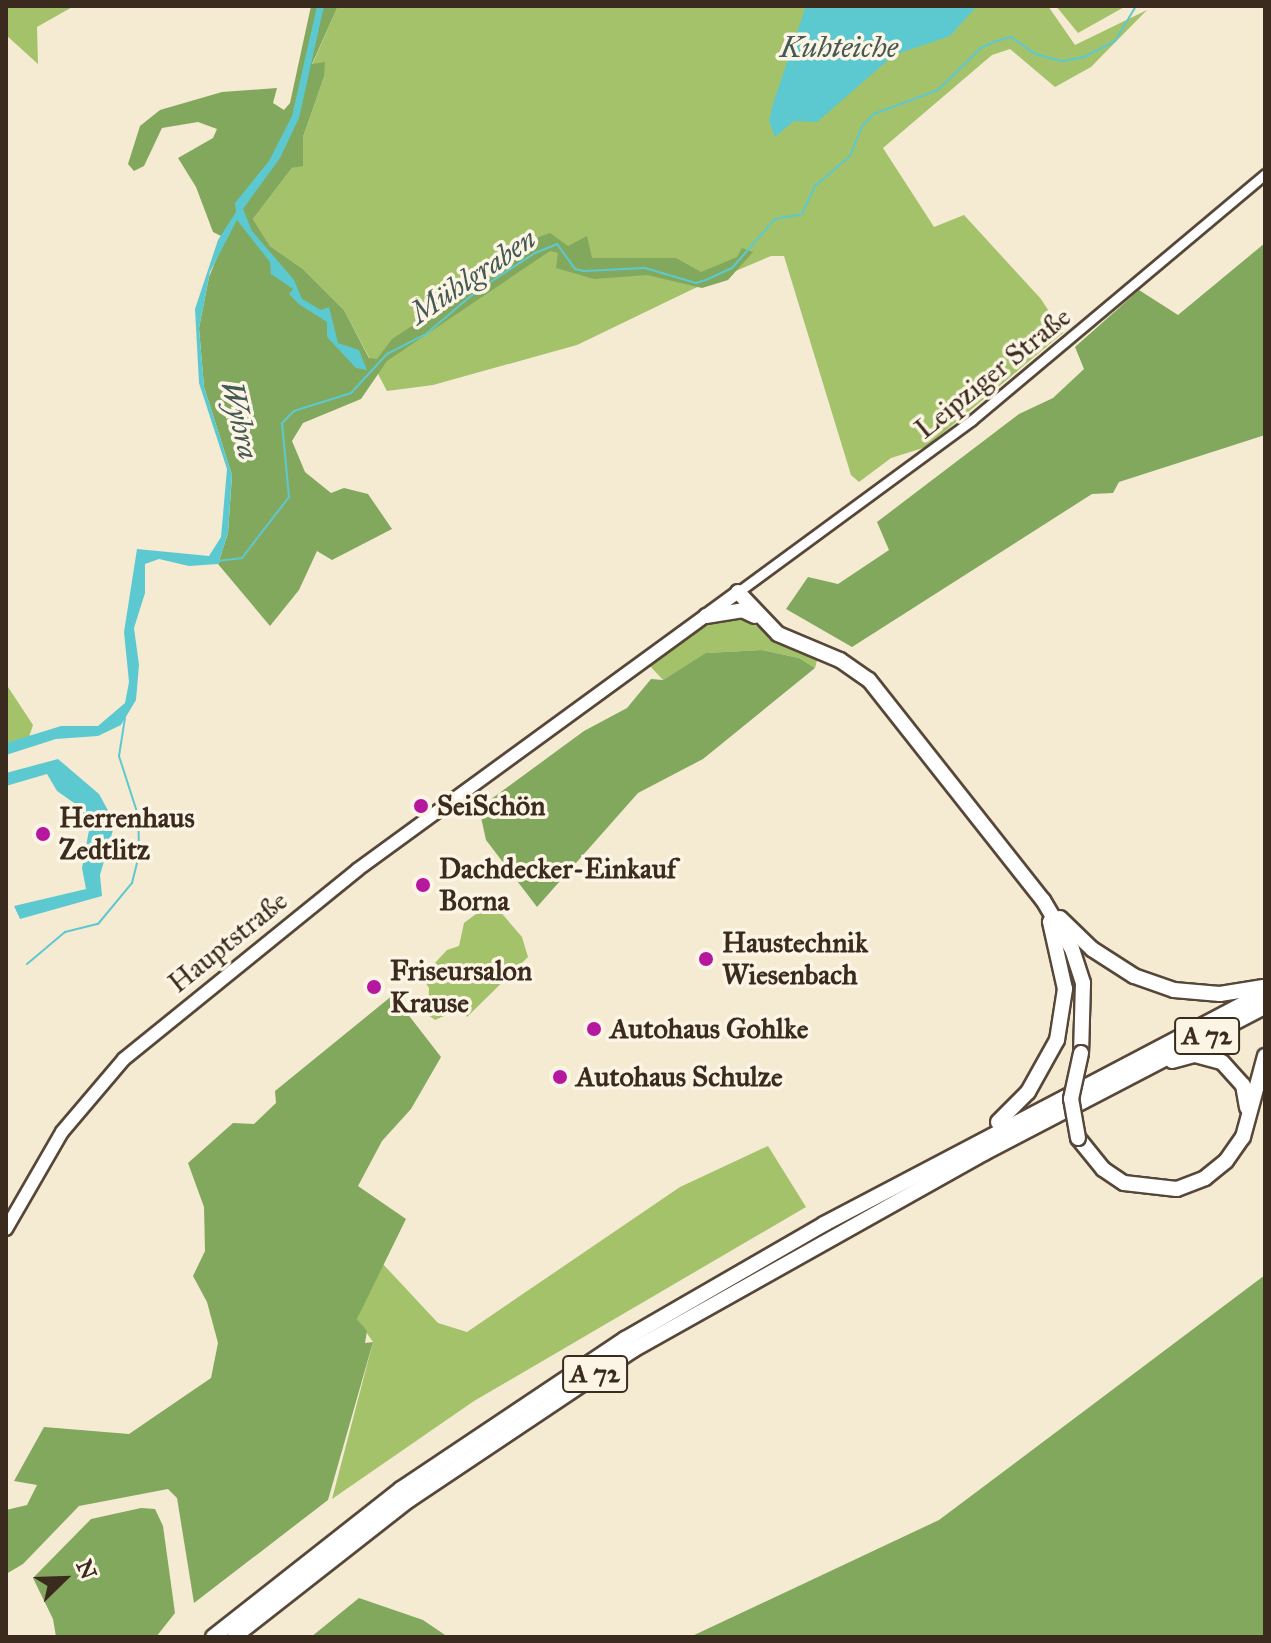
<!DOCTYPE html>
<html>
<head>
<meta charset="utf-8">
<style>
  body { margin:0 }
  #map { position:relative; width:1271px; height:1643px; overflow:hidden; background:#f5ebd3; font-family:"IM FELL Great Primer",serif }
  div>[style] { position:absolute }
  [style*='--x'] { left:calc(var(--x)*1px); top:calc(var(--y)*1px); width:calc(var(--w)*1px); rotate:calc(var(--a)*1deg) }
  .green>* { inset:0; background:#a3c26a }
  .forest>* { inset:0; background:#82a85e }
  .water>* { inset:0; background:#5cc9d1 }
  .stream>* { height:2px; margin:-1px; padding:0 1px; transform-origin:1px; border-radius:1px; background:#5cc9d1 }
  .roads { filter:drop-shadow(2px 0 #574739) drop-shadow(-2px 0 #574739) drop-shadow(0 2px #574739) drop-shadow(0 -2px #574739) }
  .minor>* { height:9px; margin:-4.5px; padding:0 4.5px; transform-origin:4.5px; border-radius:4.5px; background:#fff }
  .major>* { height:12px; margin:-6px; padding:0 6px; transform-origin:6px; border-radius:6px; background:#fff }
  .highway>* { height:14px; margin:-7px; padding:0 7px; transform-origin:7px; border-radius:7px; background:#fff }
  .bridges { filter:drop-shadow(2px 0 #574739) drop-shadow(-2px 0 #574739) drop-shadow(0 2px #574739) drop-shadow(0 -2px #574739) }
  .highway-bridge>* { height:14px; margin:-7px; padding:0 7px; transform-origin:7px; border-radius:7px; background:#fff }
  .dots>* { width:22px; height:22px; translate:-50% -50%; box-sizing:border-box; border:4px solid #fcf5e5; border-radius:50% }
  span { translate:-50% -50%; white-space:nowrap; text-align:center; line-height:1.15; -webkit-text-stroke:7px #fcf5e5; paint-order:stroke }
  .shield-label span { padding:2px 6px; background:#fcf5e5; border:2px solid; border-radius:6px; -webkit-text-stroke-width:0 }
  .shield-label { font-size:26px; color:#3b2a1e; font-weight:700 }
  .street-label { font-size:28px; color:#3b2a1e }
  .poi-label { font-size:28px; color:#3b2a1e; font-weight:700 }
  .left { translate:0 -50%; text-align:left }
  .water-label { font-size:30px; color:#455a54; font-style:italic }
  .frame { position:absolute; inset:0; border:8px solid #3b2a1e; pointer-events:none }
  .north { position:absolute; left:24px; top:1539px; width:80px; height:80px; -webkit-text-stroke:6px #fcf5e5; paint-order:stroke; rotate:67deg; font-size:22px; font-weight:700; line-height:32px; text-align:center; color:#3b2a1e }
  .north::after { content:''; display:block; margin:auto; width:28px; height:36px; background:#3b2a1e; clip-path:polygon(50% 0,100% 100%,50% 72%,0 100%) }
</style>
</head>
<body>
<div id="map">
  <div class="green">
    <div style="clip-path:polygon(6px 6px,74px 6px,37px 27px,38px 64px,6px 35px)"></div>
    <div style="clip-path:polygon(338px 6px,1048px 6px,1075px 45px,1147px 10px,1091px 67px,1055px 87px,1010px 49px,992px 55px,883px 148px,934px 227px,964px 215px,1041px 299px,1063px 333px,926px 447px,891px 458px,859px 482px,851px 475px,784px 256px,771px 256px,693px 289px,577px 345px,433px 385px,387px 391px,344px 310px,303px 269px,270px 246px,253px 219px,292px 168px,303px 165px,303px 137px,324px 77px,312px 65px)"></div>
    <div style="clip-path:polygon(1056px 6px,1126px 6px,1078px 33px)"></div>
    <div style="clip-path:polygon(740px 615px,779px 641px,818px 657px,815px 668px,799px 658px,762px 650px,707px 653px,663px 680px,650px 666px,701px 626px)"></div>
    <div style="clip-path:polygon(6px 684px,33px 725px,29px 737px,6px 743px)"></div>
    <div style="clip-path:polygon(492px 902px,522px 937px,528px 957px,467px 1017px,460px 1009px,435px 1020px,428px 1015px,429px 988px,422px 977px,447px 950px,459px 946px,464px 923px)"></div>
    <div style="clip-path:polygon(768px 1146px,806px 1207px,474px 1401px,332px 1499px,373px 1342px,357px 1319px,381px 1262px,438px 1323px,467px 1332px,680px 1187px)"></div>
  </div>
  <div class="forest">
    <div style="clip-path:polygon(311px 6px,338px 6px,312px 64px,325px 62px,324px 77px,303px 137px,303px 166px,292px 168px,253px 219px,270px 246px,303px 269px,344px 310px,369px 358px,377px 359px,392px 339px,466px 291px,493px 261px,510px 261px,520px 244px,550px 233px,568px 246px,587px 236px,592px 258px,676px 258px,701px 272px,737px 257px,742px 248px,753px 252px,728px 280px,702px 288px,647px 275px,594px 279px,556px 268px,558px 253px,550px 251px,387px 361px,361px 399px,303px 423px,292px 441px,305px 472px,331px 493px,344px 488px,368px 494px,392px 529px,332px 560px,317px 551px,299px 590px,270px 626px,218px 564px,228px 533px,232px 475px,204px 387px,199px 328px,209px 277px,225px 238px,213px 232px,196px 187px,178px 158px,213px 138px,217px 129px,198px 122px,162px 128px,144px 166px,134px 171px,128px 164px,140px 126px,160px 110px,222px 92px,277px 88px,273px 103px,284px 110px,290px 103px)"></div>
    <div style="clip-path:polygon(1265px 243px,1265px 435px,1119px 482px,1113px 493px,1092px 494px,852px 647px,786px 609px,808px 577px,838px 584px,889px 550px,877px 522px,1019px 414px,1053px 398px,1084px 369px,1075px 347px,1139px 290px,1178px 315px)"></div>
    <div style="clip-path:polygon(762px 650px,799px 658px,815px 668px,703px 759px,638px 793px,537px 907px,486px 840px,479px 808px,584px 731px,627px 708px,651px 679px,663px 680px,706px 653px)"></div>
    <div style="clip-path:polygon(393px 995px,441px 1057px,411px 1109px,382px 1141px,358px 1186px,406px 1219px,357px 1319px,367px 1331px,365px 1343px,373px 1342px,328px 1500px,194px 1603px,177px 1498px,168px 1489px,79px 1506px,23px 1564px,6px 1574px,6px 1510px,27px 1505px,37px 1485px,14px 1481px,44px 1427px,129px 1434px,211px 1378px,218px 1343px,207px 1302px,193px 1276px,205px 1251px,204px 1207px,188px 1163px,233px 1123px,254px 1124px,276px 1103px,275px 1091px)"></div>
    <div style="clip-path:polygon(1265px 1275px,1265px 1637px,690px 1637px,939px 1520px)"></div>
    <div style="clip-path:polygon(141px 1508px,155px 1509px,163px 1526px,175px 1613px,156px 1637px,56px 1637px,53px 1619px,33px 1578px,91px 1519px)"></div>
    <div style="clip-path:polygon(359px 1598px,423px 1620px,448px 1637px,311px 1637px)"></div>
  </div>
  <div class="water">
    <div style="clip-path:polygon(317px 6px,324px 6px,299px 118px,280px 158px,243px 209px,252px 231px,294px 280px,302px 299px,321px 310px,329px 307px,338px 343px,359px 350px,367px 370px,356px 368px,327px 337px,327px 322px,300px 305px,289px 294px,293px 289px,271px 274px,270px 262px,237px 220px,210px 272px,199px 328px,204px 387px,232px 475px,228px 533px,218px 564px,189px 566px,159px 559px,145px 564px,145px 593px,134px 628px,139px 665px,136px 700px,121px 725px,98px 736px,56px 739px,6px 755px,6px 743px,61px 726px,98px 726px,125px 703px,129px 682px,124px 632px,137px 549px,209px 556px,221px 537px,227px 469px,199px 383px,195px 309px,218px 240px,236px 212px,235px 203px,269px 161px,292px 116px)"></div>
    <div style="clip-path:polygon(806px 6px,977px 6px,950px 36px,894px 55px,817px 122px,794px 121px,775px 137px,769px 121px,773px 104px)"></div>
    <div style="clip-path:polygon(58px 759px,99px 794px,110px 814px,113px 830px,100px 875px,102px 896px,20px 919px,14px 906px,86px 889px,82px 868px,89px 830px,77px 805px,57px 791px,47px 774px,6px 786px,6px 773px)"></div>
  </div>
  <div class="stream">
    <div style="--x:218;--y:561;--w:24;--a:-7"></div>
    <div style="--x:242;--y:558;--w:77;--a:-52.4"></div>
    <div style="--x:289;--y:497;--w:74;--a:-95.4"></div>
    <div style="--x:282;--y:423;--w:17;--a:-45"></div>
    <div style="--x:294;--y:411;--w:60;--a:-17.5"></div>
    <div style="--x:351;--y:393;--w:53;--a:-47.3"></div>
    <div style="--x:387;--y:354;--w:44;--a:-27.1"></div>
    <div style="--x:426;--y:334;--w:68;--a:-40.2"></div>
    <div style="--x:478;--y:290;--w:68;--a:-33"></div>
    <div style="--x:535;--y:253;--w:24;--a:-22"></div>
    <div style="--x:557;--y:244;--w:31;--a:54"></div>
    <div style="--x:575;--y:269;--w:9;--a:13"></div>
    <div style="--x:584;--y:271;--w:61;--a:-2.8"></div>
    <div style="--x:645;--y:268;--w:53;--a:16.4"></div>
    <div style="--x:696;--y:283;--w:10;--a:-17"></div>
    <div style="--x:706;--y:280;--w:29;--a:-25"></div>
    <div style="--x:732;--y:268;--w:65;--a:-48.7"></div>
    <div style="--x:775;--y:219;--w:27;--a:-10"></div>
    <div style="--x:802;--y:214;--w:31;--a:-65"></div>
    <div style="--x:815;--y:186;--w:46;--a:-40.6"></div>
    <div style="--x:850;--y:156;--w:32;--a:-68"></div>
    <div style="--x:862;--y:126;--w:17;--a:-45"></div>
    <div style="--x:874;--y:114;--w:68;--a:-20.6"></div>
    <div style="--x:938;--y:90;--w:62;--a:-44.3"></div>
    <div style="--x:982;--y:47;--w:16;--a:-22"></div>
    <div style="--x:997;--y:41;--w:15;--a:-16"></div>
    <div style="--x:1011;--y:37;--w:29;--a:35"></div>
    <div style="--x:1035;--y:54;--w:28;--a:15"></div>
    <div style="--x:1062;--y:61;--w:22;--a:-10"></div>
    <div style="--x:1084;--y:57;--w:35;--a:-27"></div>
    <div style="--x:1115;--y:41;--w:41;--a:-59"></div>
    <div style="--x:27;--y:964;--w:50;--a:-40.1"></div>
    <div style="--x:65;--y:932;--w:34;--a:-14"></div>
    <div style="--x:98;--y:924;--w:53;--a:-50.3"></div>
    <div style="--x:132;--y:883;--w:30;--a:-76"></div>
    <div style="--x:139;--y:854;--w:39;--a:-91"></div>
    <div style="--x:138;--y:815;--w:62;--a:-107.9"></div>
    <div style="--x:119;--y:756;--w:38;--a:-81"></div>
  </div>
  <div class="roads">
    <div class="minor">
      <div style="--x:738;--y:592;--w:290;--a:-36.3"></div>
      <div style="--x:972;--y:420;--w:383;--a:-40"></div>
    </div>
    <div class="major">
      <div style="--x:6;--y:1229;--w:112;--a:-60"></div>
      <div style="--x:62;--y:1132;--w:96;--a:-49.7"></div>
      <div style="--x:124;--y:1059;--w:300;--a:-39"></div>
      <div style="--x:357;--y:870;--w:472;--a:-36.1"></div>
    </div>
    <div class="highway">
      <div style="--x:738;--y:592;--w:58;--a:46.4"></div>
      <div style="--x:778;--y:634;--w:67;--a:22.8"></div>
      <div style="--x:840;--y:660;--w:35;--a:35"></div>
      <div style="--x:869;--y:680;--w:280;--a:51.7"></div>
      <div style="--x:1043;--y:900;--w:57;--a:59.4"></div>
      <div style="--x:1072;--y:949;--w:36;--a:72"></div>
      <div style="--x:1083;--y:983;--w:70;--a:91.6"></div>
      <div style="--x:706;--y:616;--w:36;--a:-9"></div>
      <div style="--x:742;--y:610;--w:14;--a:25"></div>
      <div style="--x:1060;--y:918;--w:45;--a:44.1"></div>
      <div style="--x:1092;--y:949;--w:50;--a:32.7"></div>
      <div style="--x:1134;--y:976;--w:42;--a:19.3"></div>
      <div style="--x:1174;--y:990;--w:46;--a:5"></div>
      <div style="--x:1220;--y:994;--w:44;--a:-9.2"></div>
      <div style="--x:1172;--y:1061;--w:24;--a:-15"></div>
      <div style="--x:1195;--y:1055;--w:28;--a:15"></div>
      <div style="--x:1222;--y:1062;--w:31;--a:48"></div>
      <div style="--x:1243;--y:1085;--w:23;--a:80"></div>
      <div style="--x:998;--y:1122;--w:42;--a:-45"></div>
      <div style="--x:1028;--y:1092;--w:60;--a:-60.9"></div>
      <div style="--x:1057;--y:1040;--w:52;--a:-81.1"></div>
      <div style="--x:1065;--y:989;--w:69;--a:-102.6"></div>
      <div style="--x:1078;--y:1138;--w:40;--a:51"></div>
      <div style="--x:1103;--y:1169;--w:25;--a:34"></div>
      <div style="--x:1124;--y:1183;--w:53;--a:6.5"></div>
      <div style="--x:1177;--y:1189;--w:30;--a:-21"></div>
      <div style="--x:1205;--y:1178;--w:27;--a:-39"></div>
      <div style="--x:1226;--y:1161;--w:29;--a:-55"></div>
      <div style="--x:1243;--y:1137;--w:84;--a:-74.8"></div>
      <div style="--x:213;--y:1637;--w:239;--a:-38.2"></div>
      <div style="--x:401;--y:1489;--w:270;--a:-33.8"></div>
      <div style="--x:625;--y:1339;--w:230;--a:-30"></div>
      <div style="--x:824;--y:1224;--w:498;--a:-27.7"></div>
      <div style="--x:234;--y:1637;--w:222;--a:-38.1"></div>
      <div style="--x:409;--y:1500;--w:270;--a:-33.8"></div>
      <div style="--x:633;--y:1350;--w:403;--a:-29.3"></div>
      <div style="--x:984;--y:1153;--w:317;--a:-27.5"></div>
    </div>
  </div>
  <div class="bridges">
    <div class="highway-bridge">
      <div style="--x:1078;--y:1138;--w:40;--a:-100"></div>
      <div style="--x:1071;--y:1099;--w:47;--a:-77.7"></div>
    </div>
  </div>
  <div class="dots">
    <div style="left:421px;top:806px;background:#b5179e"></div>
    <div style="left:43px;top:834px;background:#b5179e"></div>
    <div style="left:423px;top:885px;background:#b5179e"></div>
    <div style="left:706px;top:959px;background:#b5179e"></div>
    <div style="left:374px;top:987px;background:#b5179e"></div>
    <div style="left:594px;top:1029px;background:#b5179e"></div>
    <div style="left:560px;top:1077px;background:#b5179e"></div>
  </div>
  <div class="shield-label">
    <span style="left:1207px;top:1036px">A 72</span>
    <span style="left:595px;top:1374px">A 72</span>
  </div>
  <div class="street-label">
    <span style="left:993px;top:373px;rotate:-39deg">Leipziger Straße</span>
    <span style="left:228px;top:942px;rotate:-39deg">Hauptstraße</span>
  </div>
  <div class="poi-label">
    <span class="left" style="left:437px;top:806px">SeiSchön</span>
    <span class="left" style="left:59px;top:834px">Herrenhaus<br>Zedtlitz</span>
    <span class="left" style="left:439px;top:885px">Dachdecker-Einkauf<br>Borna</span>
    <span class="left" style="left:722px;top:959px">Haustechnik<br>Wiesenbach</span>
    <span class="left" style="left:390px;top:987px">Friseursalon<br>Krause</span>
    <span class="left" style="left:610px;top:1029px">Autohaus Gohlke</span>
    <span class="left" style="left:576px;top:1077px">Autohaus Schulze</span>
  </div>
  <div class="water-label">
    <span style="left:839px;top:47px">Kuhteiche</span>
    <span style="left:473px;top:276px;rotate:-34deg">Mühlgraben</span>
    <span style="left:240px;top:420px;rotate:76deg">Wyhra</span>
  </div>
  <div class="frame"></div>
  <div class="north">N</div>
</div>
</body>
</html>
